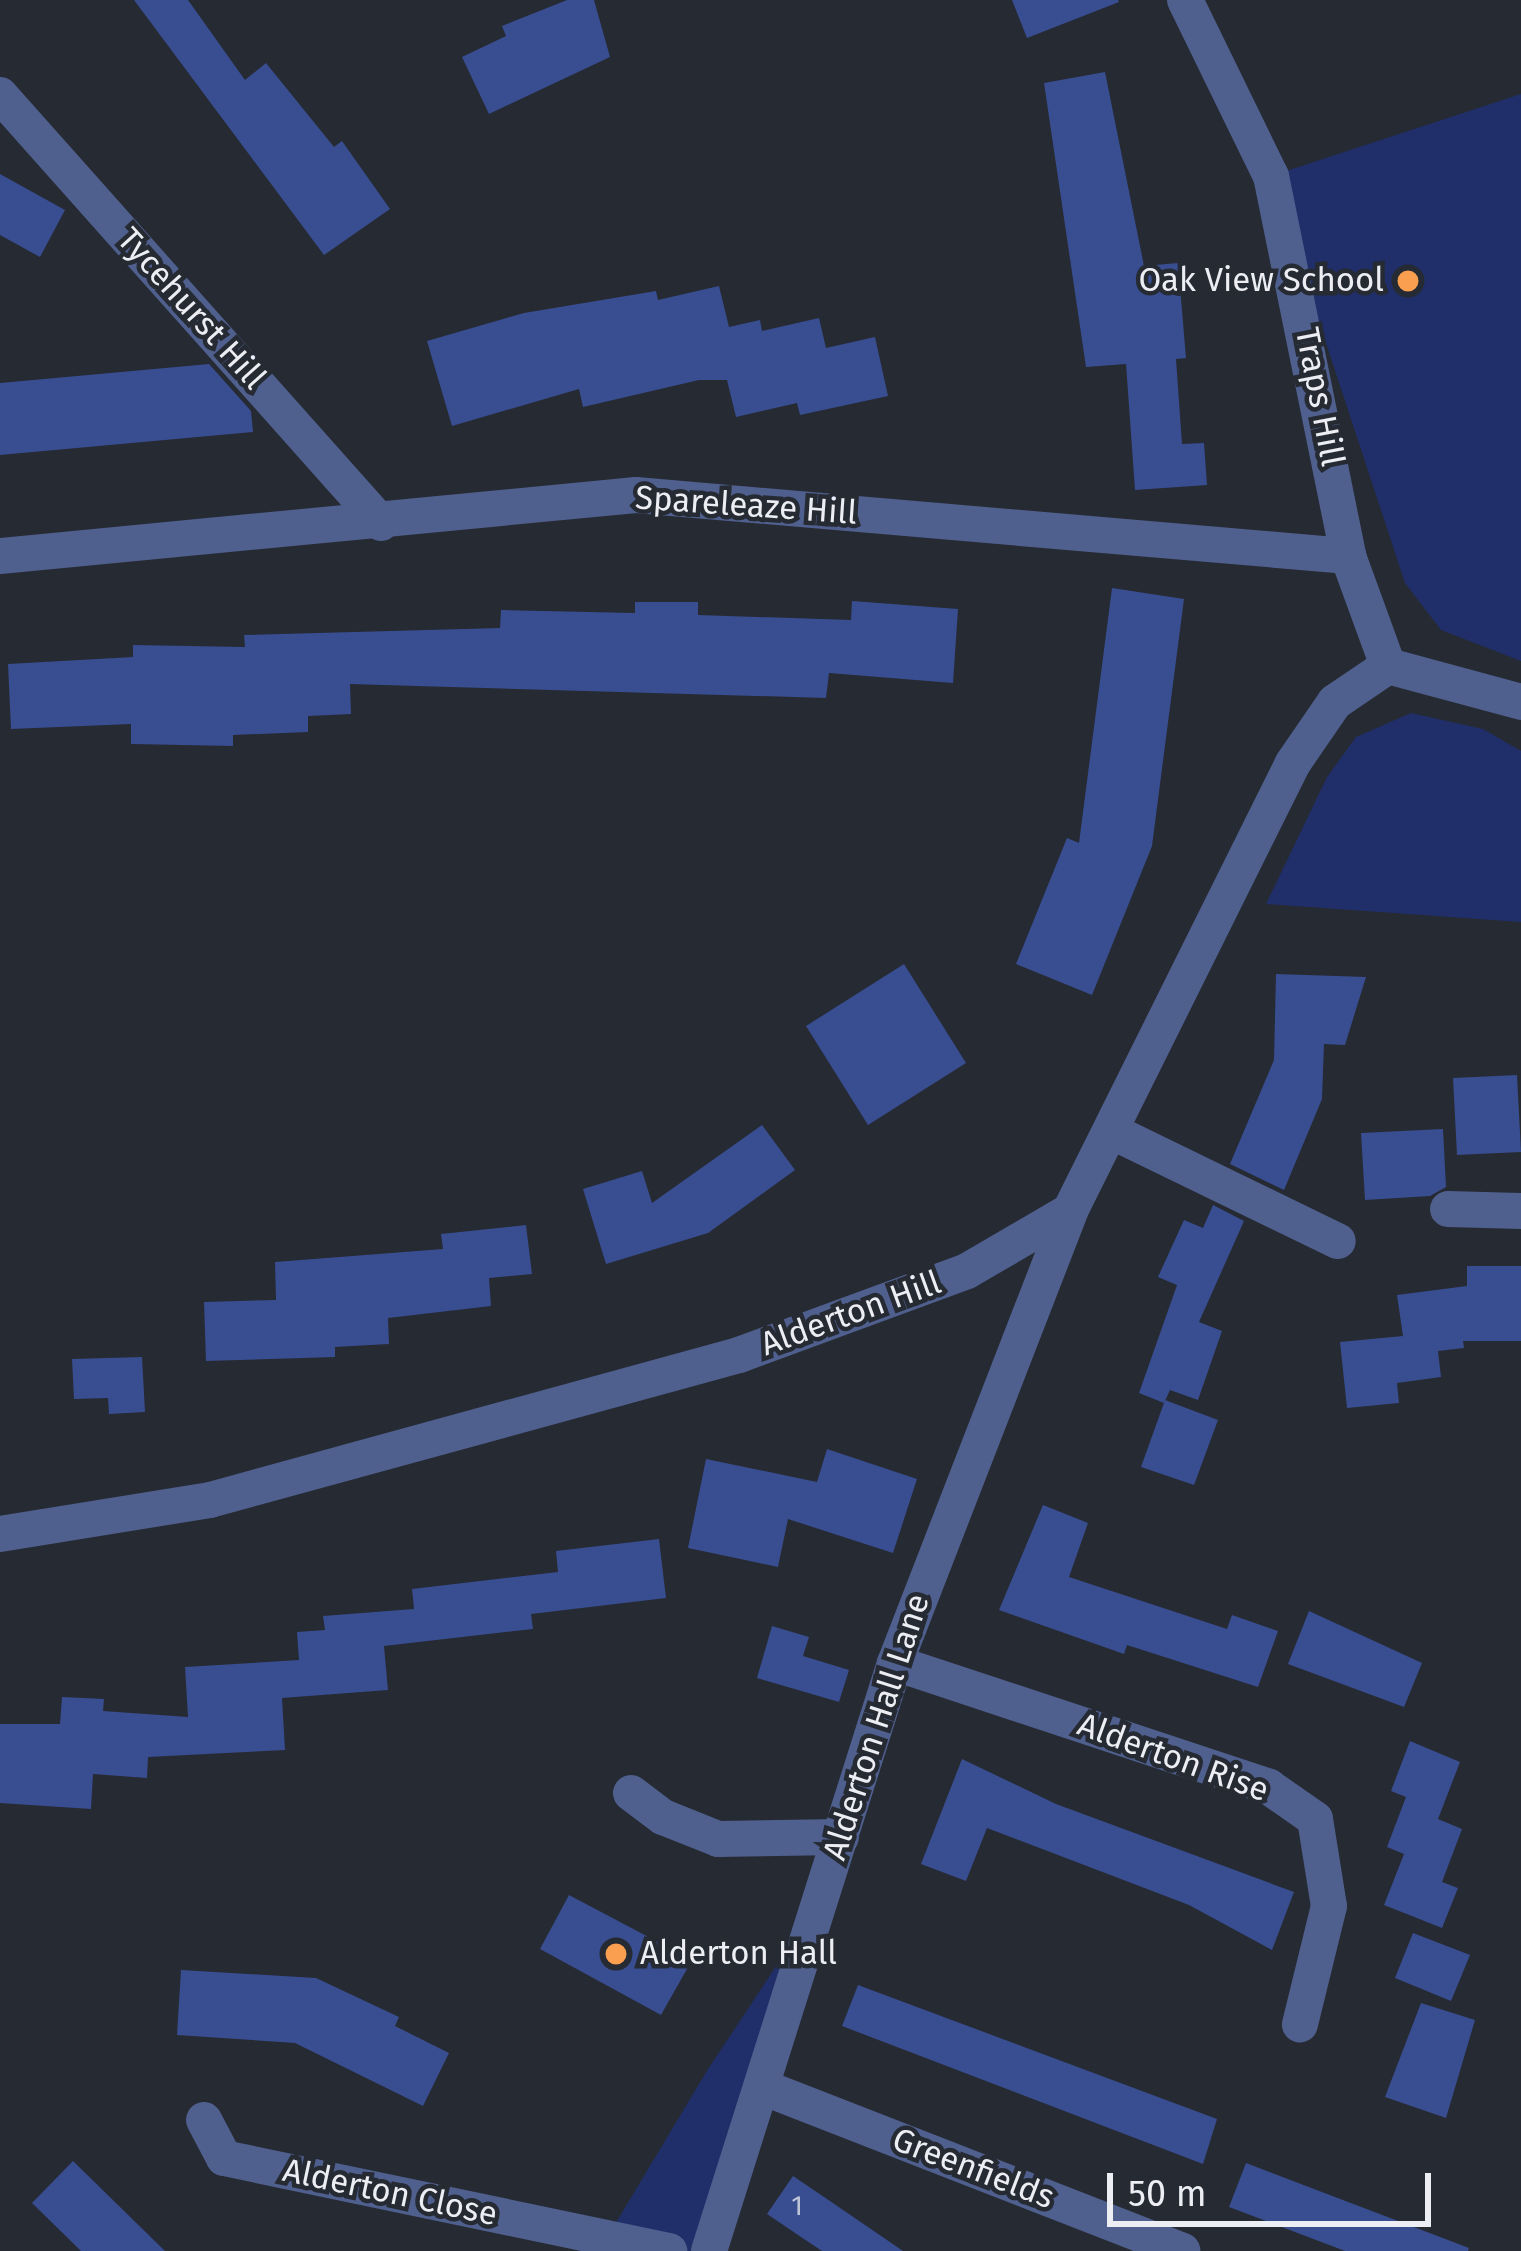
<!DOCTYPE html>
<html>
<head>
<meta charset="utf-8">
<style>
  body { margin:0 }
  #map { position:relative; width:1521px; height:2251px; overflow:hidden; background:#262a32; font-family:"Fira Sans",sans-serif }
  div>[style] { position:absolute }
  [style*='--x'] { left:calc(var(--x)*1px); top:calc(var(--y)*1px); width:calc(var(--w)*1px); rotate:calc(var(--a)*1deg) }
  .green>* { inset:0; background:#202f69 }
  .building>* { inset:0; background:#394d91 }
  .minor>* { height:36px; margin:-18px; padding:0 18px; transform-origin:18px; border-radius:18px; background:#4f5f8e }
  .dots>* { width:33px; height:33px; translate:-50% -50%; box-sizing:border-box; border:6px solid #262a32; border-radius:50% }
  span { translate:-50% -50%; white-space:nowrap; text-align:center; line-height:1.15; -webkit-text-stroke:9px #262a32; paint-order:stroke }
  .number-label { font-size:27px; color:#bfc6da }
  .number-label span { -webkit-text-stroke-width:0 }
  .poi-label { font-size:33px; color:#eceef3 }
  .right { translate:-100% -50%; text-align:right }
  .left { translate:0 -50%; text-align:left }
  .street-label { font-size:33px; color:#eceef3 }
  .scale { position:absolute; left:1107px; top:2173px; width:324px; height:54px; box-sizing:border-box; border:6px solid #eceef3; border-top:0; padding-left:15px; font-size:36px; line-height:42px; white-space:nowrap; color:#eceef3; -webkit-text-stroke:9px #262a32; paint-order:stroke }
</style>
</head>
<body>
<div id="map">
  <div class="green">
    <div style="clip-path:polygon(1521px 94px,1521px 661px,1441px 630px,1405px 583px,1271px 176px)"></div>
    <div style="clip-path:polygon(1411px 713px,1483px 729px,1521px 751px,1521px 922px,1266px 904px,1327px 777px,1356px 737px)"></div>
    <div style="clip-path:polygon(822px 1897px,709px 2251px,599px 2251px,708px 2069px)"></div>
  </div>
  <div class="building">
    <div style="clip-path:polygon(134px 0,188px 0,245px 80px,266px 63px,334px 147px,342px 141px,390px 209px,324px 255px)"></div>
    <div style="clip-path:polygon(567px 0,594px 0,610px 57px,489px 114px,462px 57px,506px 36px,502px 26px)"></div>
    <div style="clip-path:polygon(1012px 0,1118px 0,1119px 2px,1027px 38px)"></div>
    <div style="clip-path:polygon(1105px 72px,1144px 266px,1178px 263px,1186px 358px,1176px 359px,1182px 444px,1204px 443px,1207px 485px,1135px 490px,1126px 364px,1086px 367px,1044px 83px)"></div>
    <div style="clip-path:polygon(0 174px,65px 210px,40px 257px,0 235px)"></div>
    <div style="clip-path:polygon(719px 286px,729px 327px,760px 320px,762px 331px,819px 318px,826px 348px,875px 337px,888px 396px,800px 415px,797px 403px,736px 417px,727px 380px,699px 380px,583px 407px,579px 389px,452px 426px,427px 341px,524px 313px,656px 291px,658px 300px)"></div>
    <div style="clip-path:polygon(209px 364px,251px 411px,253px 432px,0 455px,0 383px)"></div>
    <div style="clip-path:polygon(1112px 588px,1184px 599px,1152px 846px,1092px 995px,1016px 964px,1067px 838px,1079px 843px)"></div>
    <div style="clip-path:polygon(852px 601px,958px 609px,953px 683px,829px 673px,826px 698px,350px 684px,351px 714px,308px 716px,308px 732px,233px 735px,233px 746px,131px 744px,131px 724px,11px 729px,8px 664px,133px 657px,133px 645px,245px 647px,244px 635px,500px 628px,501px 610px,635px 613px,635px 602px,698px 602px,698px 615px,851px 620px)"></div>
    <div style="clip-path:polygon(904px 964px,966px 1063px,868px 1125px,806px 1026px)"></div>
    <div style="clip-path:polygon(1276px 974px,1366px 977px,1345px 1045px,1324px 1044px,1322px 1099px,1284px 1190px,1230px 1164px,1274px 1060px)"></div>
    <div style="clip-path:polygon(1517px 1075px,1521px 1152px,1457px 1155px,1453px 1078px)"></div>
    <div style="clip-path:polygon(762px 1125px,795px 1170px,708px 1233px,606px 1264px,583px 1189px,642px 1171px,652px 1203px)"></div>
    <div style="clip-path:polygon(1443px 1129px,1446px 1187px,1430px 1196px,1365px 1200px,1361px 1133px)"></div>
    <div style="clip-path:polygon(1213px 1205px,1244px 1221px,1199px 1322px,1222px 1331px,1198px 1400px,1170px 1390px,1164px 1403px,1139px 1393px,1177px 1285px,1158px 1277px,1184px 1220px,1203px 1228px)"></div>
    <div style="clip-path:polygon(526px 1225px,532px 1274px,489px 1278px,491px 1306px,388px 1318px,389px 1344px,335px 1347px,335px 1357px,206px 1361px,204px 1302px,276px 1300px,275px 1262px,443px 1249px,441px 1234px)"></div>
    <div style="clip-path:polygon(1467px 1266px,1521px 1266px,1521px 1341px,1463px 1341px,1464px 1348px,1438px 1351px,1441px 1377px,1397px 1383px,1399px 1403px,1347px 1408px,1340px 1342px,1403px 1336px,1397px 1295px,1467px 1286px)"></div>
    <div style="clip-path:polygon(142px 1357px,145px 1412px,109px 1414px,108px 1398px,74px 1399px,72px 1359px)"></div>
    <div style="clip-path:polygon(1165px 1400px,1218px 1420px,1194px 1485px,1141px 1467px)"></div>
    <div style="clip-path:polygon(827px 1449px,917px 1479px,893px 1553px,788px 1519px,778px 1567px,688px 1548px,706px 1459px,817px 1482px)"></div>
    <div style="clip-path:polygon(1043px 1505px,1088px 1523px,1069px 1577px,1227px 1629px,1232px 1615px,1278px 1631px,1258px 1687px,1127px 1645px,1124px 1654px,999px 1610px)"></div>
    <div style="clip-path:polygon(659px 1539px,666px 1598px,531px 1614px,533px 1629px,384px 1646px,388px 1690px,282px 1698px,285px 1750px,148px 1757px,147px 1778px,93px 1774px,91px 1809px,0 1803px,0 1724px,60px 1724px,62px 1697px,104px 1699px,103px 1711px,188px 1717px,185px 1667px,299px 1660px,297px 1632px,325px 1630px,323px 1616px,414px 1609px,412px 1589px,558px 1572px,556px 1551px)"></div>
    <div style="clip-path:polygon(1309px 1611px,1422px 1663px,1404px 1707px,1288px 1664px)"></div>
    <div style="clip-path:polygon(772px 1626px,809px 1637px,803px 1656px,849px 1670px,839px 1702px,757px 1678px)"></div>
    <div style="clip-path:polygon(1410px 1741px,1460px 1762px,1438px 1819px,1462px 1829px,1442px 1882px,1458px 1888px,1442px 1928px,1384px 1905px,1404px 1854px,1387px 1847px,1406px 1797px,1391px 1791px)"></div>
    <div style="clip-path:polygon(962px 1759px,1056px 1804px,1294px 1892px,1272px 1950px,1189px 1905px,987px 1828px,966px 1881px,921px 1864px)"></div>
    <div style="clip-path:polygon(569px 1895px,692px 1960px,661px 2015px,540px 1949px)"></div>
    <div style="clip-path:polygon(1413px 1933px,1470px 1955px,1451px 2001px,1395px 1978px)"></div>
    <div style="clip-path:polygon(181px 1970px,316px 1978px,399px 2017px,395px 2026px,449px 2053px,423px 2106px,295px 2043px,177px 2035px)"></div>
    <div style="clip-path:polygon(858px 1985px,1217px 2119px,1203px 2164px,842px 2026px)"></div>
    <div style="clip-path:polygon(1421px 2003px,1475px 2020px,1446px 2118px,1385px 2097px)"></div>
    <div style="clip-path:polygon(73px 2161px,165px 2251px,81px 2251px,32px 2203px)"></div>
    <div style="clip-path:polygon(1246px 2163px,1469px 2248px,1468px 2251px,1345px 2251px,1229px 2207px)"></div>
    <div style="clip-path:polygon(793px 2176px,827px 2199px,903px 2251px,822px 2251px,801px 2237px,767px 2214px)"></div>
  </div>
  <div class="minor">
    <div style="--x:1185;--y:0;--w:196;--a:64"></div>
    <div style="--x:1271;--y:176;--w:388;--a:78.5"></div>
    <div style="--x:1348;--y:556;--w:117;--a:70"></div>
    <div style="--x:0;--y:95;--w:573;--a:48.32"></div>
    <div style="--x:0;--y:556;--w:639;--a:-5.48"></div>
    <div style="--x:636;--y:495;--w:715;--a:4.9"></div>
    <div style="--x:1388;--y:666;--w:138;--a:15.1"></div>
    <div style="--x:1111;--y:1131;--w:252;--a:25.9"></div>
    <div style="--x:1448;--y:1209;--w:73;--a:1.6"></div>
    <div style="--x:0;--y:1534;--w:213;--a:-9.2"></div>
    <div style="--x:210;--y:1500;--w:549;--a:-15.33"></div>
    <div style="--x:739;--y:1355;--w:243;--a:-20.2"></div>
    <div style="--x:967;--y:1271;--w:119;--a:-30.2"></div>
    <div style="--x:895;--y:1663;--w:394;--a:18.3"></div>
    <div style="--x:1269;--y:1787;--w:56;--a:34.8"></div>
    <div style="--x:1315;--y:1819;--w:88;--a:80.9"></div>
    <div style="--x:1329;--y:1906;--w:122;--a:103.8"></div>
    <div style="--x:631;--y:1793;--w:40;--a:37"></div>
    <div style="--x:663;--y:1817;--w:59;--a:21.8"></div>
    <div style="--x:718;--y:1839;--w:123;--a:-0.9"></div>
    <div style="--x:765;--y:2088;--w:448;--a:21.3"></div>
    <div style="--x:204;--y:2120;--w:43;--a:62.2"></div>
    <div style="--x:224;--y:2158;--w:455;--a:11.8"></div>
    <div style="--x:709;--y:2251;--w:617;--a:-72.45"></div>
    <div style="--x:895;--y:1663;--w:485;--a:-68.8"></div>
    <div style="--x:1070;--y:1211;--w:500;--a:-63.54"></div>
    <div style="--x:1293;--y:763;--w:74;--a:-55.5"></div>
    <div style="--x:1335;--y:702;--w:64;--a:-34.2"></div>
  </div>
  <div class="dots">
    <div style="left:1408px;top:281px;background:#fa9f4f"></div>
    <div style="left:616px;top:1954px;background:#fa9f4f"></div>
  </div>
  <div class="number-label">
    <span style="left:797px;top:2207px">1</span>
  </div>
  <div class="poi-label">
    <span class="right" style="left:1384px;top:281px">Oak View School</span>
    <span class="left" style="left:640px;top:1954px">Alderton Hall</span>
  </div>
  <div class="street-label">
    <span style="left:191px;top:309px;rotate:48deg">Tycehurst Hill</span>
    <span style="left:1319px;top:397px;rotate:79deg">Traps Hill</span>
    <span style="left:746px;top:506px;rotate:4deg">Spareleaze Hill</span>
    <span style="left:851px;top:1314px;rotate:-20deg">Alderton Hill</span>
    <span style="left:877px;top:1727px;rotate:-72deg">Alderton Hall Lane</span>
    <span style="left:1173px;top:1758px;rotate:20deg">Alderton Rise</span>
    <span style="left:973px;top:2169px;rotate:21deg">Greenfields</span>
    <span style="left:390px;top:2193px;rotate:12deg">Alderton Close</span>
  </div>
  <div class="scale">50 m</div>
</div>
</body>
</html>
